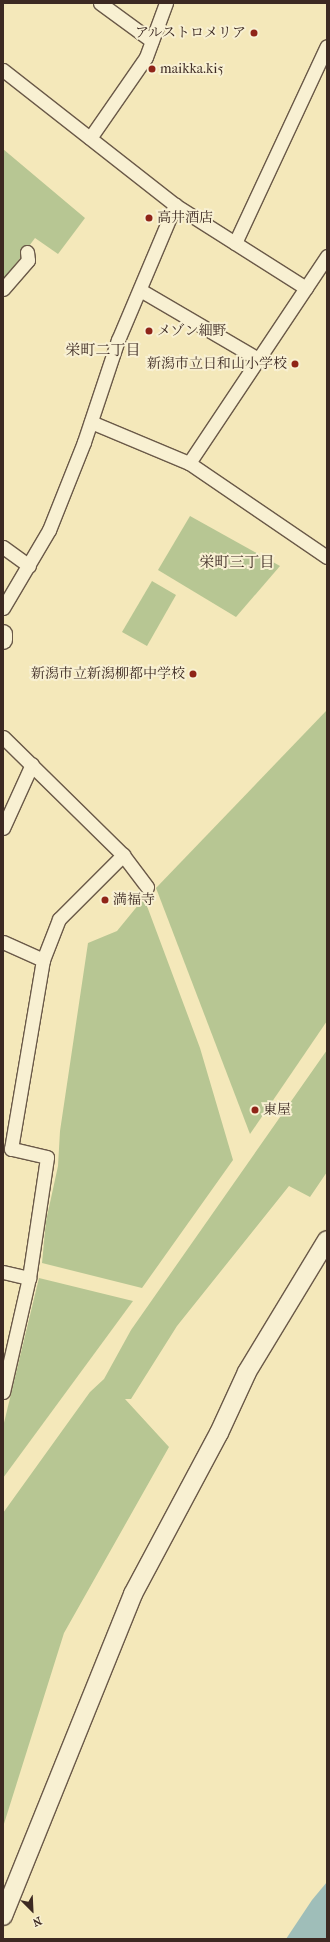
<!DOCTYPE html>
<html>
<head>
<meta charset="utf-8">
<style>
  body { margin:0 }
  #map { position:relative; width:330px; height:1942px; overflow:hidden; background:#f4e8ba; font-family:"IM FELL French Canon","Noto Serif JP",serif }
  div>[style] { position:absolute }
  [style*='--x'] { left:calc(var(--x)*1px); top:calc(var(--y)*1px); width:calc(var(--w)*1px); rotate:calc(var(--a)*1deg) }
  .green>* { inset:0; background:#b7c693 }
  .water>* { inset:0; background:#9fbeb9 }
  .roads { filter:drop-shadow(1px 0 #6a5948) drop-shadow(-1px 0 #6a5948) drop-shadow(0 1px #6a5948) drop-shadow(0 -1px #6a5948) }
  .street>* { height:13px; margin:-6.5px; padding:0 6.5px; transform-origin:6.5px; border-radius:6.5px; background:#f8f0d2 }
  .secondary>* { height:18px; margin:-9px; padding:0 9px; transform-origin:9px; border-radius:9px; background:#f8f0d2 }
  .dots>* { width:11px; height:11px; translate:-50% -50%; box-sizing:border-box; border:2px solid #f8f0d2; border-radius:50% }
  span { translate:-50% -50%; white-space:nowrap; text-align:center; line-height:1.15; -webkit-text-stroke:4px #f8f0d2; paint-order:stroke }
  .poi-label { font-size:14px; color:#3c2922 }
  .right { translate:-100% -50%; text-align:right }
  .left { translate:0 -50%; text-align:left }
  .neighbourhood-label { font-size:15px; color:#3c2922 }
  .frame { position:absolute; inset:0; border:4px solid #3c2922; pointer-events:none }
  .north { position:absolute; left:12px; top:1890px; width:40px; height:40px; -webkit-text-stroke:3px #f8f0d2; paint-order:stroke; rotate:156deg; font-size:11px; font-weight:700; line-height:16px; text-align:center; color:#3c2922 }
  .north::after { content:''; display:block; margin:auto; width:14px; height:18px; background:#3c2922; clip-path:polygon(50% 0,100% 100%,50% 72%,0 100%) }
</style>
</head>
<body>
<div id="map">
  <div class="green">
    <div style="clip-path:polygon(3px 149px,85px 218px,58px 254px,35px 238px,3px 281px)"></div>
    <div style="clip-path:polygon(190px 516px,280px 566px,236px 617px,158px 570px)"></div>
    <div style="clip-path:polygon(152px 581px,176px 595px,147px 646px,122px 632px)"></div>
    <div style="clip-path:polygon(327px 710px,327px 1021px,250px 1134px,156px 888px)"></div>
    <div style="clip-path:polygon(144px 898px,200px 1048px,233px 1160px,142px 1288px,42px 1263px,46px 1221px,58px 1166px,60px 1131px,88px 943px,117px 931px)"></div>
    <div style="clip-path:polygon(327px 1050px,327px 1172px,310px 1197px,289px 1186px,177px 1326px,131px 1399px,125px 1399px,169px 1447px,64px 1633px,3px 1827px,3px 1513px,90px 1392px,104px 1379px,131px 1330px)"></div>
    <div style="clip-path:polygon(39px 1278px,133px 1301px,3px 1478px,3px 1427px)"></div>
  </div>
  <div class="water">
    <div style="clip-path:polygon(327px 1882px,327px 1939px,286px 1939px,312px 1900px)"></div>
  </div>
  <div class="roads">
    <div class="street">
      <div style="--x:100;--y:3;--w:64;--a:36.2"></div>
      <div style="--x:3;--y:70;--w:219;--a:38.1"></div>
      <div style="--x:175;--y:205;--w:155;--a:32.4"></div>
      <div style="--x:90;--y:138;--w:98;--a:-55.3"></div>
      <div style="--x:146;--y:57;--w:58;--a:-69.7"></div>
      <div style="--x:235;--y:243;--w:217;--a:-65"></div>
      <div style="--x:3;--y:289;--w:38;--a:-49"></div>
      <div style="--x:28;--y:260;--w:8;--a:-97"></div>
      <div style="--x:140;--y:290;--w:137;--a:30.3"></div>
      <div style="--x:91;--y:422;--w:106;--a:22.7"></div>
      <div style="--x:189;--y:463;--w:167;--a:34.3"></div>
      <div style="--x:189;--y:463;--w:249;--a:-56.3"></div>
      <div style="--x:3;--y:547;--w:32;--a:36"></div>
      <div style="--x:3;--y:608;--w:91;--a:-59.5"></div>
      <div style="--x:49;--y:530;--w:95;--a:-68.3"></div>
      <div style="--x:84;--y:442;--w:108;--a:-71.6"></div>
      <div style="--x:118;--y:340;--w:147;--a:-67.1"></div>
      <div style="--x:3;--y:737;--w:168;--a:44.5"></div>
      <div style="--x:123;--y:855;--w:40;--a:53"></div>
      <div style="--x:3;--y:828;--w:70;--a:-65.6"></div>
      <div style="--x:3;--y:942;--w:44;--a:24.2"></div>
      <div style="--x:3;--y:1272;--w:27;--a:13"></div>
      <div style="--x:3;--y:1392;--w:117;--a:-77.2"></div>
      <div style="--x:29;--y:1278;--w:122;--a:-81.5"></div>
      <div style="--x:47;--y:1157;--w:37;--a:-167"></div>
      <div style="--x:11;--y:1149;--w:192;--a:-80.4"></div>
      <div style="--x:43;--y:960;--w:44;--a:-68.7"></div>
      <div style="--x:59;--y:919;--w:91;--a:-45"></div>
    </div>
    <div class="secondary">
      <div style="--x:3;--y:634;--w:6;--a:90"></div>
      <div style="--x:3;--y:1916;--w:347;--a:-68"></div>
      <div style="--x:133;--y:1594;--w:183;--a:-61.9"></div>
      <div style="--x:219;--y:1433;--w:67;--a:-65.3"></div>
      <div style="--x:247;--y:1372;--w:154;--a:-58.8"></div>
    </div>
  </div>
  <div class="dots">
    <div style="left:254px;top:33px;background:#8f2418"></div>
    <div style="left:152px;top:69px;background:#8f2418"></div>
    <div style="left:149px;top:218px;background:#8f2418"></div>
    <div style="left:149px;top:331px;background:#8f2418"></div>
    <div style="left:295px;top:364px;background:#8f2418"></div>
    <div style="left:193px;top:674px;background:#8f2418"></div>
    <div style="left:105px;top:900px;background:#8f2418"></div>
    <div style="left:255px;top:1110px;background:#8f2418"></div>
  </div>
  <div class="poi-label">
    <span class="right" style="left:246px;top:33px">アルストロメリア</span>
    <span class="left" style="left:160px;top:69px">maikka.ki5</span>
    <span class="left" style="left:157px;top:218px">高井酒店</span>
    <span class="left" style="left:157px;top:331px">メゾン細野</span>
    <span class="right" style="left:287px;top:364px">新潟市立日和山小学校</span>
    <span class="right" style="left:185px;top:674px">新潟市立新潟柳都中学校</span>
    <span class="left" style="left:113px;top:900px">満福寺</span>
    <span class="left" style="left:263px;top:1110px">東屋</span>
  </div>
  <div class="neighbourhood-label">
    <span style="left:103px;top:351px">栄町二丁目</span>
    <span style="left:237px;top:563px">栄町三丁目</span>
  </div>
  <div class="frame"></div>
  <div class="north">N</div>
</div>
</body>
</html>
